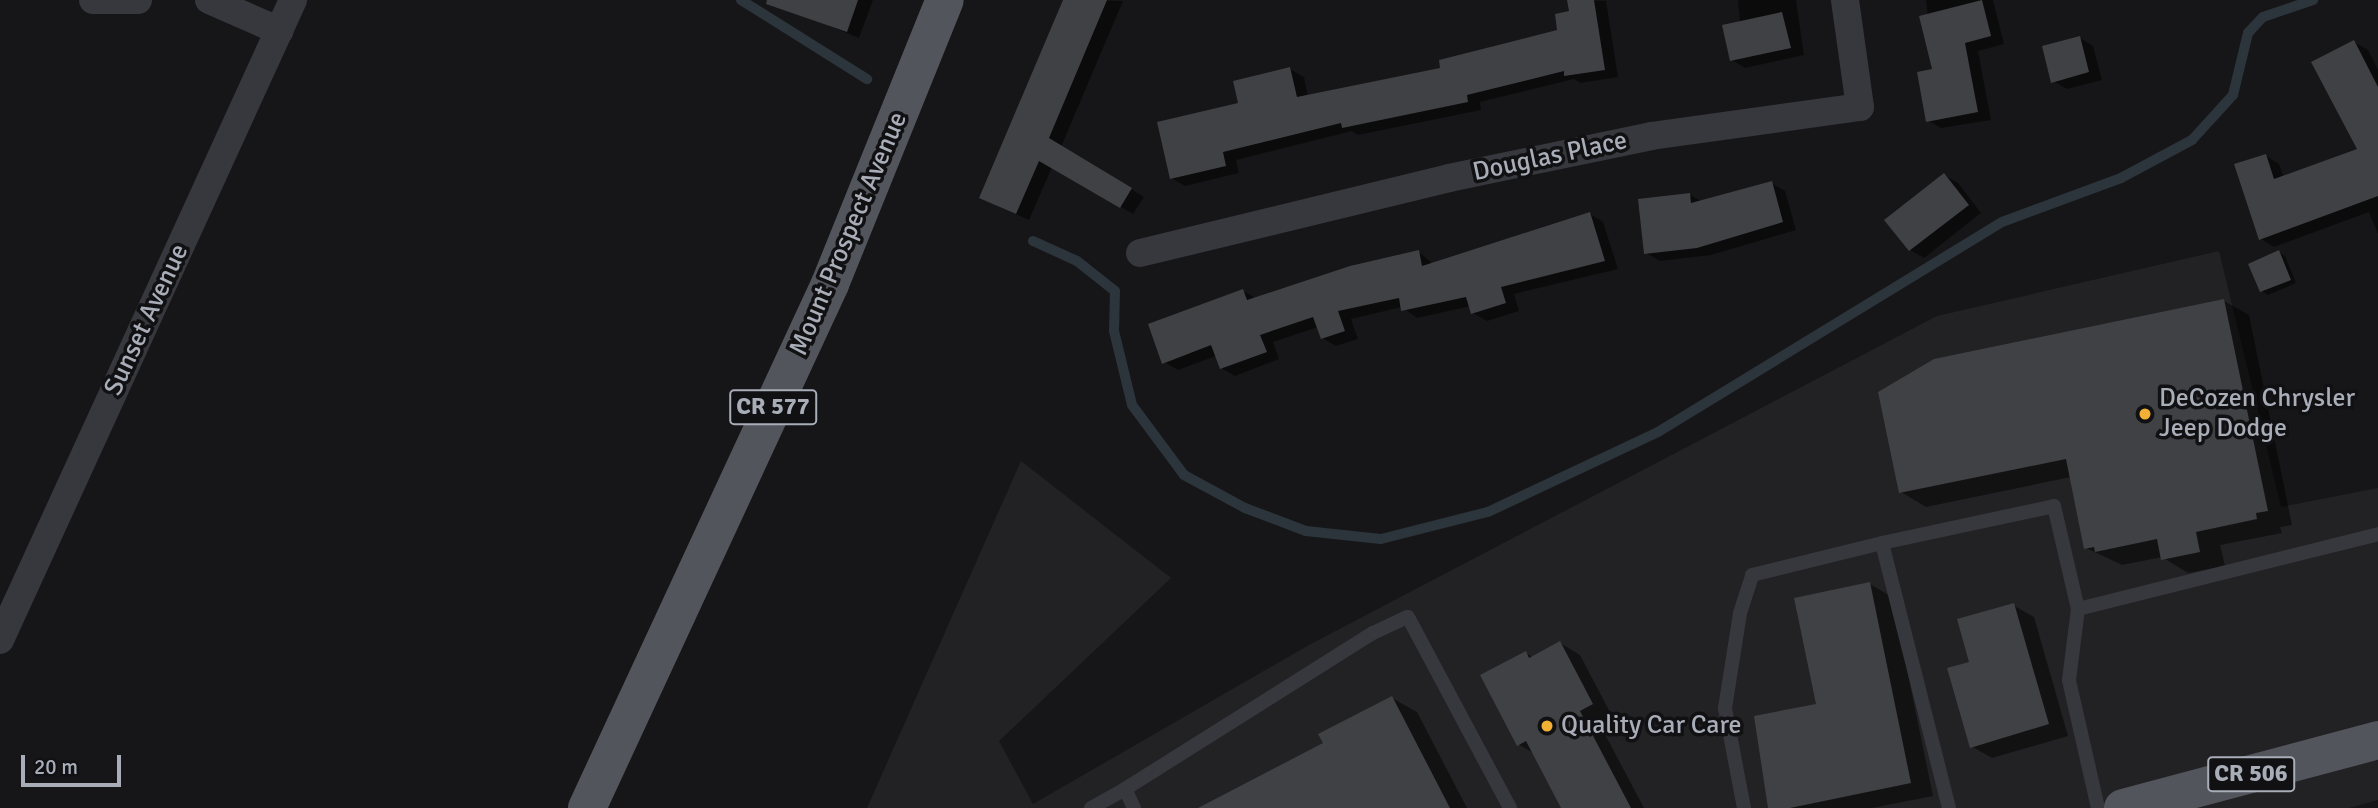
<!DOCTYPE html>
<html>
<head>
<meta charset="utf-8">
<style>
  body { margin:0 }
  #map { position:relative; width:2378px; height:808px; overflow:hidden; background:#161618; font-family:Signika,sans-serif }
  div>[style] { position:absolute }
  [style*='--x'] { left:calc(var(--x)*1px); top:calc(var(--y)*1px); width:calc(var(--w)*1px); rotate:calc(var(--a)*1deg) }
  .built>* { inset:0; background:#222225 }
  .shadow>* { inset:0; background:#0007 }
  .stream>* { height:10px; margin:-5px; padding:0 5px; transform-origin:5px; border-radius:5px; background:#2c353c }
  .building>* { inset:0; background:#404145 }
  .lane>* { height:14px; margin:-7px; padding:0 7px; transform-origin:7px; border-radius:7px; background:#37383d }
  .street>* { height:28px; margin:-14px; padding:0 14px; transform-origin:14px; border-radius:14px; background:#37383d }
  .primary>* { height:38px; margin:-19px; padding:0 19px; transform-origin:19px; border-radius:19px; background:#53555c }
  .dots>* { width:19px; height:19px; translate:-50% -50%; box-sizing:border-box; border:4px solid #111113; border-radius:50% }
  span { translate:-50% -50%; white-space:nowrap; text-align:center; line-height:1.15; -webkit-text-stroke:7px #111113; paint-order:stroke }
  .shield-label span { padding:2px 5px; background:#111113; border:2px solid; border-radius:5px; -webkit-text-stroke-width:0 }
  .shield-label { font-size:24px; color:#a8adb8; font-weight:700 }
  .street-label { font-size:26px; color:#a8adb8 }
  .poi-label { font-size:26px; color:#a8adb8 }
  .left { translate:0 -50%; text-align:left }
  .scale { position:absolute; left:21px; top:755px; width:100px; height:32px; box-sizing:border-box; border:4px solid #a8adb8; border-top:0; padding-left:9px; font-size:21px; line-height:24px; white-space:nowrap; color:#a8adb8; -webkit-text-stroke:5px #111113; paint-order:stroke }
</style>
</head>
<body>
<div id="map">
  <div class="built">
    <div style="clip-path:polygon(2219px 251px,2281px 507px,2378px 488px,2378px 800px,2349px 808px,867px 808px,1021px 461px,1171px 578px,999px 741px,1033px 804px,1309px 645px,1937px 316px)"></div>
  </div>
  <div class="shadow">
    <div style="clip-path:polygon(816px 0,873px 0,859px 38px,810px 18px)"></div>
    <div style="clip-path:polygon(1066px 0,1123px 1px,1061px 147px,1144px 197px,1133px 214px,1052px 167px,1029px 220px,995px 205px)"></div>
    <div style="clip-path:polygon(1569px 0,1606px 1px,1618px 77px,1580px 83px,1574px 79px,1480px 102px,1481px 110px,1358px 135px,1352px 131px,1236px 160px,1239px 173px,1185px 186px,1171px 178px,1240px 105px,1290px 69px,1304px 77px,1308px 96px,1442px 69px,1559px 32px,1571px 13px)"></div>
    <div style="clip-path:polygon(1738px 0,1796px 0,1804px 55px,1745px 68px,1732px 60px,1740px 23px)"></div>
    <div style="clip-path:polygon(1926px 0,1993px 0,2004px 44px,1978px 51px,1991px 120px,1941px 128px,1927px 120px,1934px 70px)"></div>
    <div style="clip-path:polygon(2080px 38px,2093px 46px,2102px 80px,2067px 89px,2053px 81px)"></div>
    <div style="clip-path:polygon(2354px 42px,2368px 50px,2378px 70px,2378px 234px,2369px 212px,2274px 247px,2261px 239px,2266px 156px,2279px 164px,2284px 178px,2359px 150px)"></div>
    <div style="clip-path:polygon(1944px 175px,1958px 183px,1981px 213px,1924px 258px,1910px 250px)"></div>
    <div style="clip-path:polygon(1771px 183px,1785px 191px,1796px 230px,1711px 255px,1660px 261px,1646px 253px,1690px 195px,1703px 202px)"></div>
    <div style="clip-path:polygon(1590px 214px,1603px 222px,1618px 269px,1514px 294px,1519px 311px,1487px 321px,1473px 313px,1471px 306px,1417px 318px,1402px 307px,1351px 319px,1358px 339px,1336px 346px,1322px 338px,1318px 327px,1273px 342px,1279px 359px,1235px 376px,1221px 368px,1216px 356px,1178px 370px,1164px 362px,1243px 291px,1257px 299px,1419px 252px,1433px 264px)"></div>
    <div style="clip-path:polygon(2279px 252px,2285px 256px,2296px 283px,2268px 295px,2262px 291px)"></div>
    <div style="clip-path:polygon(2224px 301px,2249px 315px,2292px 525px,2280px 527px,2282px 533px,2220px 545px,2225px 566px,2188px 573px,2162px 557px,2122px 565px,2086px 548px,2071px 477px,1926px 507px,1901px 492px)"></div>
    <div style="clip-path:polygon(1870px 584px,1892px 597px,1933px 796px,1872px 808px,1770px 808px)"></div>
    <div style="clip-path:polygon(2013px 605px,2034px 617px,2068px 736px,1992px 758px,1971px 746px,1972px 663px)"></div>
    <div style="clip-path:polygon(1560px 643px,1580px 655px,1612px 716px,1599px 723px,1644px 808px,1563px 808px,1535px 754px,1518px 744px,1526px 653px,1533px 657px)"></div>
    <div style="clip-path:polygon(1392px 698px,1417px 712px,1467px 808px,1202px 808px,1325px 744px)"></div>
  </div>
  <div class="stream">
    <div style="--x:741;--y:0;--w:149;--a:32.1"></div>
    <div style="--x:1033;--y:241;--w:48;--a:24.4"></div>
    <div style="--x:1077;--y:261;--w:48;--a:38.3"></div>
    <div style="--x:1115;--y:291;--w:40;--a:91.4"></div>
    <div style="--x:1114;--y:331;--w:76;--a:76.3"></div>
    <div style="--x:1132;--y:405;--w:87;--a:53.4"></div>
    <div style="--x:1184;--y:475;--w:69;--a:28.4"></div>
    <div style="--x:1245;--y:508;--w:65;--a:20.7"></div>
    <div style="--x:1306;--y:531;--w:75;--a:6.1"></div>
    <div style="--x:1381;--y:539;--w:110;--a:-14.2"></div>
    <div style="--x:1488;--y:512;--w:188;--a:-25.2"></div>
    <div style="--x:1658;--y:432;--w:403;--a:-31.4"></div>
    <div style="--x:2002;--y:222;--w:127;--a:-20.3"></div>
    <div style="--x:2121;--y:178;--w:81;--a:-28.2"></div>
    <div style="--x:2192;--y:140;--w:61;--a:-47.7"></div>
    <div style="--x:2233;--y:95;--w:64;--a:-76.4"></div>
    <div style="--x:2248;--y:33;--w:22;--a:-47"></div>
    <div style="--x:2263;--y:17;--w:53;--a:-18.8"></div>
  </div>
  <div class="building">
    <div style="clip-path:polygon(767px 0,858px 0,847px 32px,766px 4px)"></div>
    <div style="clip-path:polygon(1063px 0,1107px 0,1049px 138px,1132px 188px,1120px 208px,1039px 161px,1016px 214px,979px 198px)"></div>
    <div style="clip-path:polygon(1567px 0,1594px 0,1605px 70px,1564px 76px,1564px 71px,1467px 95px,1468px 102px,1342px 128px,1341px 123px,1223px 152px,1226px 166px,1170px 179px,1157px 122px,1238px 103px,1233px 81px,1290px 67px,1297px 97px,1440px 68px,1439px 60px,1557px 30px,1555px 14px,1569px 11px)"></div>
    <div style="clip-path:polygon(1982px 0,1991px 36px,1965px 43px,1978px 112px,1926px 122px,1917px 72px,1932px 69px,1919px 16px)"></div>
    <div style="clip-path:polygon(1782px 12px,1791px 48px,1730px 61px,1722px 25px)"></div>
    <div style="clip-path:polygon(2080px 36px,2089px 72px,2051px 83px,2042px 46px)"></div>
    <div style="clip-path:polygon(2354px 40px,2378px 87px,2378px 196px,2259px 240px,2234px 164px,2266px 154px,2274px 179px,2357px 149px,2311px 62px)"></div>
    <div style="clip-path:polygon(1944px 173px,1969px 205px,1909px 251px,1884px 220px)"></div>
    <div style="clip-path:polygon(1772px 181px,1783px 222px,1697px 248px,1644px 254px,1638px 199px,1690px 193px,1691px 203px)"></div>
    <div style="clip-path:polygon(1590px 212px,1605px 261px,1501px 287px,1506px 303px,1471px 314px,1466px 297px,1401px 311px,1399px 298px,1338px 311px,1345px 331px,1321px 339px,1313px 317px,1260px 335px,1267px 352px,1220px 369px,1211px 345px,1162px 364px,1148px 324px,1243px 289px,1247px 300px,1350px 266px,1419px 250px,1422px 266px)"></div>
    <div style="clip-path:polygon(2279px 250px,2291px 280px,2260px 292px,2248px 264px)"></div>
    <div style="clip-path:polygon(2224px 299px,2268px 511px,2256px 513px,2257px 519px,2196px 532px,2200px 552px,2161px 560px,2157px 539px,2095px 552px,2094px 547px,2084px 549px,2066px 459px,1899px 493px,1878px 392px,1934px 359px)"></div>
    <div style="clip-path:polygon(1870px 582px,1911px 783px,1790px 808px,1768px 808px,1754px 716px,1816px 704px,1794px 598px)"></div>
    <div style="clip-path:polygon(2014px 603px,2049px 724px,1970px 748px,1947px 668px,1969px 662px,1957px 619px)"></div>
    <div style="clip-path:polygon(1560px 641px,1593px 704px,1580px 711px,1631px 808px,1561px 808px,1526px 741px,1517px 746px,1480px 675px,1526px 651px,1529px 658px)"></div>
    <div style="clip-path:polygon(1392px 696px,1450px 808px,1198px 808px,1323px 743px,1318px 734px)"></div>
  </div>
  <div class="lane">
    <div style="--x:1091;--y:808;--w:39;--a:-29"></div>
    <div style="--x:1134;--y:808;--w:21;--a:-115"></div>
    <div style="--x:1125;--y:789;--w:293;--a:-32.2"></div>
    <div style="--x:1373;--y:633;--w:38;--a:-25"></div>
    <div style="--x:1408;--y:617;--w:217;--a:61.9"></div>
    <div style="--x:1744;--y:808;--w:102;--a:-100.8"></div>
    <div style="--x:1725;--y:708;--w:96;--a:-81"></div>
    <div style="--x:1740;--y:613;--w:40;--a:-72"></div>
    <div style="--x:1752;--y:575;--w:134;--a:-13.8"></div>
    <div style="--x:1949;--y:808;--w:273;--a:-104.2"></div>
    <div style="--x:1882;--y:543;--w:176;--a:-12.1"></div>
    <div style="--x:2054;--y:506;--w:106;--a:76.9"></div>
    <div style="--x:2098;--y:808;--w:131;--a:-102.8"></div>
    <div style="--x:2069;--y:680;--w:72;--a:-82.8"></div>
    <div style="--x:2078;--y:609;--w:309;--a:-14"></div>
  </div>
  <div class="street">
    <div style="--x:93;--y:0;--w:45;--a:0"></div>
    <div style="--x:209;--y:0;--w:77;--a:23.6"></div>
    <div style="--x:1140;--y:253;--w:318;--a:-13.6"></div>
    <div style="--x:1449;--y:178;--w:206;--a:-11.7"></div>
    <div style="--x:1651;--y:136;--w:211;--a:-7.9"></div>
    <div style="--x:1860;--y:107;--w:108;--a:-98"></div>
    <div style="--x:0;--y:640;--w:704;--a:-65.4"></div>
  </div>
  <div class="primary">
    <div style="--x:587;--y:808;--w:578;--a:-65.12"></div>
    <div style="--x:830;--y:284;--w:306;--a:-68"></div>
    <div style="--x:2123;--y:808;--w:264;--a:-14.9"></div>
  </div>
  <div class="dots">
    <div style="left:2145px;top:414px;background:#f2b134"></div>
    <div style="left:1547px;top:726px;background:#f2b134"></div>
  </div>
  <div class="shield-label">
    <span style="left:773px;top:407px">CR 577</span>
    <span style="left:2251px;top:774px">CR 506</span>
  </div>
  <div class="street-label">
    <span style="left:1550px;top:157px;rotate:-12deg">Douglas Place</span>
    <span style="left:849px;top:234px;rotate:-67deg">Mount Prospect Avenue</span>
    <span style="left:147px;top:320px;rotate:-65deg">Sunset Avenue</span>
  </div>
  <div class="poi-label">
    <span class="left" style="left:2159px;top:414px">DeCozen Chrysler<br>Jeep Dodge</span>
    <span class="left" style="left:1561px;top:726px">Quality Car Care</span>
  </div>
  <div class="scale">20 m</div>
</div>
</body>
</html>
